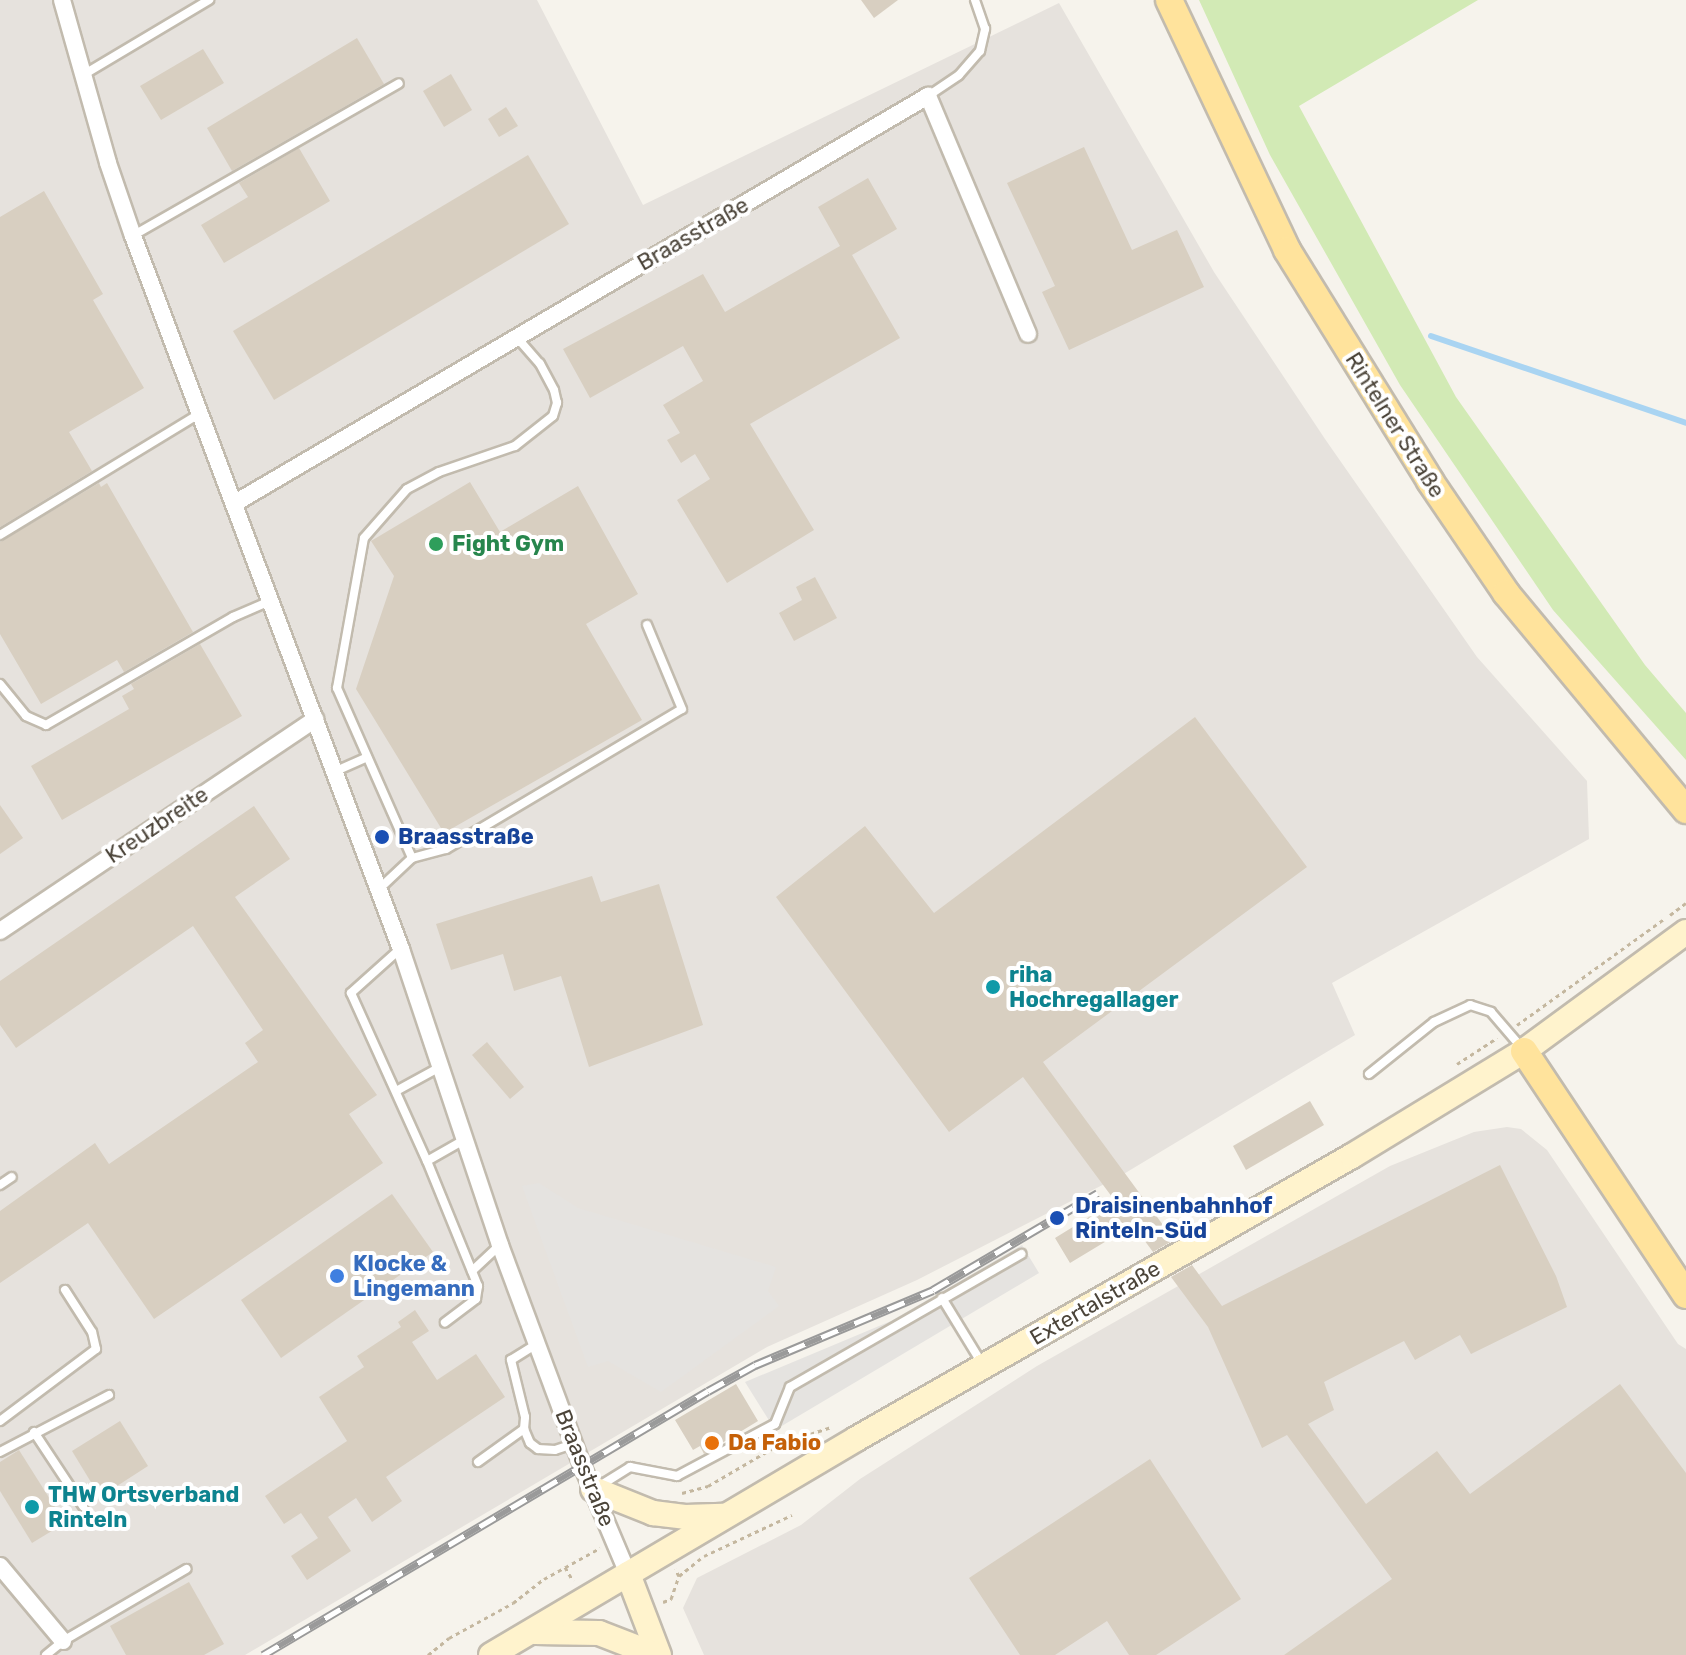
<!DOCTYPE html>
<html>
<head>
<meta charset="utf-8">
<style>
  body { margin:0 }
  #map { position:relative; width:1686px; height:1655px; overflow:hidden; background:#f6f3ec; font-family:Rubik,sans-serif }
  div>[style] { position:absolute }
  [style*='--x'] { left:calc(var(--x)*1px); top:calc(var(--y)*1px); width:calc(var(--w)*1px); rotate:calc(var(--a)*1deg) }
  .industrial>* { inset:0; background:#e6e2dd }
  .green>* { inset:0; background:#d2eab5 }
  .parking>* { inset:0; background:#e5e3e0 }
  .stream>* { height:6px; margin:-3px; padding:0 3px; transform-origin:3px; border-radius:3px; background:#a9d4f2 }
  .building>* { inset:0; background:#d8cfc1 }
  .path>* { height:3px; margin-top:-1.5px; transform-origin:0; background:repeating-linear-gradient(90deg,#c4b79f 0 4px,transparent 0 8px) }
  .roads { filter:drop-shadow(2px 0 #c2bbae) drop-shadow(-2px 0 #c2bbae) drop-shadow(0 2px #c2bbae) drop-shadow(0 -2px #c2bbae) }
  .service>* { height:8px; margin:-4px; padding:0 4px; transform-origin:4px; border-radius:4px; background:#fff }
  .minor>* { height:16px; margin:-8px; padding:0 8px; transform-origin:8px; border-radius:8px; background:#fff }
  .secondary>* { height:24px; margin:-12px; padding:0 12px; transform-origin:12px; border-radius:12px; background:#fff3cd }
  .primary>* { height:26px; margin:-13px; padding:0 13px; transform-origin:13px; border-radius:13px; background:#ffe39c }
  .rail>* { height:9px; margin-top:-4.5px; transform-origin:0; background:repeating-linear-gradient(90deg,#fff 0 18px,#9a9a9a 0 36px); box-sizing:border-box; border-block:2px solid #9a9a9a }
  .dots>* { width:22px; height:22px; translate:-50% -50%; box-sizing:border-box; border:4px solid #fff; border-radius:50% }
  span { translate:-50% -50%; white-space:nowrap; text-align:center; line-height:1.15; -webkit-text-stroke:8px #fff; paint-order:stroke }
  .street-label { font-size:22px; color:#4b4439 }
  .leisure-label { font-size:22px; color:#27864d; font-weight:700 }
  .left { translate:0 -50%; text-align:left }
  .transit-label { font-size:22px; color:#164399; font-weight:700 }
  .culture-label { font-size:22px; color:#0d838f; font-weight:700 }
  .shop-label { font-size:22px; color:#366cbe; font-weight:700 }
  .food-label { font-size:22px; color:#c56008; font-weight:700 }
</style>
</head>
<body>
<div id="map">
  <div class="industrial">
    <div style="clip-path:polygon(0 0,537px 0,643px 205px,1059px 3px,1214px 272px,1325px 439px,1477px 657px,1587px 781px,1589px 839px,1332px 983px,1355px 1035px,1122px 1175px,917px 1280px,767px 1347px,245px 1655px,0 1655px)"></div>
    <div style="clip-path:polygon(1507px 1127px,1521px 1129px,1547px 1150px,1678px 1344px,1686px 1349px,1686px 1655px,704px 1655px,683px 1608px,697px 1578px,801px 1525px,860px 1479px,1037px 1366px,1390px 1166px,1474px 1132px)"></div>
  </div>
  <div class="green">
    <div style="clip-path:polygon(1199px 0,1478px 0,1299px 106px,1456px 397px,1645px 665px,1686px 713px,1686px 760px,1553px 610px,1400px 385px,1270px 155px)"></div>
  </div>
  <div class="parking">
    <div style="clip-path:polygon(539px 1183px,578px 1208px,776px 1267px,768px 1291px,779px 1306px,661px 1392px,608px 1361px,588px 1367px,522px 1186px)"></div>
    <div style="clip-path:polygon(1022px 1245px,1039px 1273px,775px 1430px,745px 1382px,891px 1321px)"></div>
  </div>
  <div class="stream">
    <div style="--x:1431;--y:336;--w:269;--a:18.8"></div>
  </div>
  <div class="building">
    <div style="clip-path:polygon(861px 0,898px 0,874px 18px)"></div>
    <div style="clip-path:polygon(357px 38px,384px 84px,232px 171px,207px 128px)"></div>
    <div style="clip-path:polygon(203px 49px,224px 83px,161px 120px,140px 86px)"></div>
    <div style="clip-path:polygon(451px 74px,472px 110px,444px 127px,423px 91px)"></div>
    <div style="clip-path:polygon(506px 107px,518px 126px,499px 137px,488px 119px)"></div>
    <div style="clip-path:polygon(1084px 147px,1132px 250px,1177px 230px,1204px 287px,1069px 350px,1042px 292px,1055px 286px,1007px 183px)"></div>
    <div style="clip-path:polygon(299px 148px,330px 201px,224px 263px,201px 225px,248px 197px,239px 183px)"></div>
    <div style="clip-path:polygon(528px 155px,569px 224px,274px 400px,233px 331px)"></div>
    <div style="clip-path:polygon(868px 178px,897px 229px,852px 255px,900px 338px,750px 424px,814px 530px,727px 583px,677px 500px,710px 479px,695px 454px,681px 463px,667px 440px,680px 433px,663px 405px,703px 381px,683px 346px,590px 398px,563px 349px,703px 274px,725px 312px,840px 246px,818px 207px)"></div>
    <div style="clip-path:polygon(44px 191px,103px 294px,93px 300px,144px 388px,69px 432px,92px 471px,0 527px,0 217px)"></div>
    <div style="clip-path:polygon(470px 482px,500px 532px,578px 486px,638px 594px,586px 624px,642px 720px,444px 833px,356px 689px,394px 576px,371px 541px)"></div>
    <div style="clip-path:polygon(99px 483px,101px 487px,107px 483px,193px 632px,124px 672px,117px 660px,41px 704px,0 634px,0 542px)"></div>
    <div style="clip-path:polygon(815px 577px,837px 618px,794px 641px,779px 613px,802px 600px,796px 587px)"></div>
    <div style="clip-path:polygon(200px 644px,242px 716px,62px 820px,31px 766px,129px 709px,122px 696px,134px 689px,131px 684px)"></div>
    <div style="clip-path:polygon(1195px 717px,1307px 867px,1043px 1062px,1174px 1240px,1153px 1252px,1133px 1225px,1070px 1263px,1055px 1238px,1115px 1201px,1023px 1077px,949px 1132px,776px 897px,865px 826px,934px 913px)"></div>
    <div style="clip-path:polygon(0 805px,23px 838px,0 854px)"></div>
    <div style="clip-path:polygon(254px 806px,290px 859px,235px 897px,377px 1095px,349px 1114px,383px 1163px,154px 1319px,88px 1223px,0 1283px,0 1211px,95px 1143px,109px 1164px,258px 1062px,245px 1043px,263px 1030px,193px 926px,16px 1048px,0 1025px,0 981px)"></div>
    <div style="clip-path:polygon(592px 876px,601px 902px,659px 884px,703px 1025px,589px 1067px,561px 976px,514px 991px,503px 954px,451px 970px,436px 924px)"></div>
    <div style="clip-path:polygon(487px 1042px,524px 1087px,510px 1099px,472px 1055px)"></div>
    <div style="clip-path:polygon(1310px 1101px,1324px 1125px,1246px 1170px,1233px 1146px)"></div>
    <div style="clip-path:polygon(1500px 1165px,1556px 1276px,1567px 1307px,1471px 1354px,1460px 1335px,1415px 1360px,1404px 1341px,1324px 1382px,1334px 1410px,1308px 1424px,1366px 1504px,1437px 1451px,1470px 1494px,1620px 1384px,1686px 1473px,1686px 1655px,1284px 1655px,1392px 1579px,1287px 1435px,1262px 1448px,1208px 1327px,1171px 1277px,1192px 1265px,1222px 1306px)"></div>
    <div style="clip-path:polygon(392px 1194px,433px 1252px,281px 1358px,241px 1300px)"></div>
    <div style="clip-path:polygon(415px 1310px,429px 1331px,412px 1342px,437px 1380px,476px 1354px,505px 1397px,386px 1477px,402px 1501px,372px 1522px,356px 1498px,328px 1517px,351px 1551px,307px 1580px,291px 1556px,318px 1538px,301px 1513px,284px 1524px,265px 1496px,347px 1441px,319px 1397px,364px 1367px,357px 1356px,401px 1327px,398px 1322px)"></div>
    <div style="clip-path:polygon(736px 1384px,758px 1421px,704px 1454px,700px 1446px,693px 1450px,675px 1420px)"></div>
    <div style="clip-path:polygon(120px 1421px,148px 1466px,100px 1497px,72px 1451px)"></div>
    <div style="clip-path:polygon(19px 1450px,65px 1523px,32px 1543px,0 1491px,0 1462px)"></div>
    <div style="clip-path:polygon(1150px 1459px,1241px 1599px,1156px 1655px,1129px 1655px,1107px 1621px,1055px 1655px,1020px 1655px,969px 1578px)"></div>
    <div style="clip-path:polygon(189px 1582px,224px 1644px,204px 1655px,126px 1655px,110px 1626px)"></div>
  </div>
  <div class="path">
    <div style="--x:1670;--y:915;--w:20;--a:-37"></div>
    <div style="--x:1517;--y:1025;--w:181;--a:-35.8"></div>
    <div style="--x:1457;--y:1064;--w:48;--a:-33"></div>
    <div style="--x:682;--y:1493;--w:27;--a:-15"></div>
    <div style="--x:708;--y:1486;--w:83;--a:-30.3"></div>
    <div style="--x:780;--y:1444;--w:54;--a:-18.4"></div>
    <div style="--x:565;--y:1567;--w:16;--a:60"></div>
    <div style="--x:679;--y:1576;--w:32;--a:-39"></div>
    <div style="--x:704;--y:1556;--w:97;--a:-25"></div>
    <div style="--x:663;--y:1602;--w:9;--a:-21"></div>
    <div style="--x:671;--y:1599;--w:24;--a:-71"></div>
    <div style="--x:679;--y:1576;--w:8;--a:-120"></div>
    <div style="--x:428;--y:1655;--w:27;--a:-39"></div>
    <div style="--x:449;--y:1638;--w:73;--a:-28.7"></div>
    <div style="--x:513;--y:1603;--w:39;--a:-38"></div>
    <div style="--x:544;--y:1579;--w:64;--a:-29"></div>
  </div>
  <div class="roads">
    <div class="service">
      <div style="--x:83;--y:75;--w:147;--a:-30.8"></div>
      <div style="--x:928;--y:96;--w:37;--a:-34"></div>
      <div style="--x:959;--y:75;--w:32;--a:-49"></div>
      <div style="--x:980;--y:51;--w:23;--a:-77"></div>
      <div style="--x:985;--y:29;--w:31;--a:-109"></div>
      <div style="--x:134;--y:235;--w:305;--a:-29.8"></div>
      <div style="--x:0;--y:535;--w:233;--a:-31.3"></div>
      <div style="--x:0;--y:684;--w:41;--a:50.9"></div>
      <div style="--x:26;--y:716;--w:22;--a:24"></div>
      <div style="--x:46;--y:725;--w:216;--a:-30"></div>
      <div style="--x:233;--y:617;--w:40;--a:-23.4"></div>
      <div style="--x:336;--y:771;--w:34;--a:-24"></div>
      <div style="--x:412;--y:858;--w:35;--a:-15"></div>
      <div style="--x:446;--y:849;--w:274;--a:-30.7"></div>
      <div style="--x:682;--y:709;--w:91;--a:-112.6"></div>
      <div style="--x:379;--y:889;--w:45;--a:-43.2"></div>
      <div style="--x:412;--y:858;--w:186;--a:-113.8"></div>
      <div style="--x:337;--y:688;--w:152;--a:-79.8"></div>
      <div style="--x:364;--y:538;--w:65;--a:-48.7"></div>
      <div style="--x:407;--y:489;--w:36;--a:-28"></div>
      <div style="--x:439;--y:472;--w:80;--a:-18.9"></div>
      <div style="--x:515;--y:446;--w:48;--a:-38.3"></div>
      <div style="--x:553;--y:416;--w:14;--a:-73"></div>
      <div style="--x:557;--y:403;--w:13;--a:-103"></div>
      <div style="--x:554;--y:390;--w:30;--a:-118"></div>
      <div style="--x:540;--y:364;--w:35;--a:-131"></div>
      <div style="--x:400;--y:949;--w:66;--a:138.1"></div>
      <div style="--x:351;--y:993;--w:184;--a:65.7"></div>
      <div style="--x:427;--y:1161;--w:43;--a:-29.6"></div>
      <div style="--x:1369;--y:1074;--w:83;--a:-38.7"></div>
      <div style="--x:1434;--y:1022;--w:40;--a:-25"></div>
      <div style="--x:1470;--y:1005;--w:22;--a:18"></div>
      <div style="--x:1491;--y:1012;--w:46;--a:49.4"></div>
      <div style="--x:398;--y:1090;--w:50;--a:-28.6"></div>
      <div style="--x:427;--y:1161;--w:135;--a:67.8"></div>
      <div style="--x:478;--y:1286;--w:13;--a:99"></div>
      <div style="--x:476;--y:1299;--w:39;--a:143"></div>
      <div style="--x:0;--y:1185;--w:14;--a:-34"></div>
      <div style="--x:472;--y:1271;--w:37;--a:-43"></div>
      <div style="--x:942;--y:1298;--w:75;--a:58.6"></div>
      <div style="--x:0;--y:1421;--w:120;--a:-36.9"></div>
      <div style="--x:96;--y:1349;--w:17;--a:-103"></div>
      <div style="--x:92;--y:1332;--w:50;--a:-122.7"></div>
      <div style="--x:524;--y:1429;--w:15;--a:67"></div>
      <div style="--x:530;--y:1443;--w:10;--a:37"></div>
      <div style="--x:538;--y:1449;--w:17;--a:3"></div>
      <div style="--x:555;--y:1450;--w:20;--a:-18"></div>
      <div style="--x:34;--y:1432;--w:89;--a:56.5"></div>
      <div style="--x:0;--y:1452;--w:123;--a:-27.6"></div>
      <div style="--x:478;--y:1462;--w:57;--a:-35.7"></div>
      <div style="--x:524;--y:1429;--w:12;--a:-85"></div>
      <div style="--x:525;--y:1417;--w:59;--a:-103.8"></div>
      <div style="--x:511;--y:1360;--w:31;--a:-32"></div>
      <div style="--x:598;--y:1487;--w:38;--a:-32"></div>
      <div style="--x:630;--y:1467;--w:48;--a:10.8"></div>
      <div style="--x:677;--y:1476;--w:111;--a:-28"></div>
      <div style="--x:775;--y:1424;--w:40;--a:-68"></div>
      <div style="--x:790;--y:1387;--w:267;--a:-29.9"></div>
      <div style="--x:46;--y:1655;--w:22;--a:-39"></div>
      <div style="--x:63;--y:1641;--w:143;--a:-30.3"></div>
    </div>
    <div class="minor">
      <div style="--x:62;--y:0;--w:169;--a:74.2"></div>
      <div style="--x:108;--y:163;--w:77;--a:71.1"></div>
      <div style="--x:133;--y:236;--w:762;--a:69.4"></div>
      <div style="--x:401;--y:949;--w:312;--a:71.5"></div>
      <div style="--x:500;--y:1245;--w:235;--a:69.6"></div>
      <div style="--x:582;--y:1465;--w:118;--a:67.1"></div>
      <div style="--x:235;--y:503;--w:804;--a:-30.43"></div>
      <div style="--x:928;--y:96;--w:258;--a:67.2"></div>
      <div style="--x:0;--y:931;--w:380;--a:-33.9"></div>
      <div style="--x:0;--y:1566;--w:98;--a:50"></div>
    </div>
    <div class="secondary">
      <div style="--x:593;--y:1489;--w:65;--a:21.8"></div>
      <div style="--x:653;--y:1513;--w:32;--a:7"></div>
      <div style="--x:685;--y:1517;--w:38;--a:-2"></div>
      <div style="--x:628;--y:1574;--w:87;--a:69.1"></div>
      <div style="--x:535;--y:1632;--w:64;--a:0.9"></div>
      <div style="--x:599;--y:1633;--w:61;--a:21.1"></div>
      <div style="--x:491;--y:1655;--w:424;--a:-30.6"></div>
      <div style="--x:856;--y:1439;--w:571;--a:-29.71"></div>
      <div style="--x:1352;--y:1156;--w:202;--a:-31.4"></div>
      <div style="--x:1524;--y:1051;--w:201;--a:-36.3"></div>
    </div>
    <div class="primary">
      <div style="--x:1169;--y:0;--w:276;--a:64.7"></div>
      <div style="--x:1287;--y:250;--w:272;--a:58.2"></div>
      <div style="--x:1430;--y:481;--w:135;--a:55.8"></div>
      <div style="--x:1506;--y:593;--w:282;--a:50.3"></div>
      <div style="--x:1524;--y:1051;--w:293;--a:56.4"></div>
    </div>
  </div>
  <div class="rail">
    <div style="--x:263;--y:1655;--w:517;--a:-30.68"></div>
    <div style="--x:708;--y:1391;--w:54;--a:-29"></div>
    <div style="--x:755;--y:1365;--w:193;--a:-22.8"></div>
    <div style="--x:933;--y:1290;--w:191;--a:-30.5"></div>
  </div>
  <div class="dots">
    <div style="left:436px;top:544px;background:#2e9e5b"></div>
    <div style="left:382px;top:837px;background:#1a4fb4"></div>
    <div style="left:993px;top:987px;background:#0f9aa8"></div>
    <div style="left:1057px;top:1218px;background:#1a4fb4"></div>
    <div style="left:337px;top:1276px;background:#3f7fe0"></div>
    <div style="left:712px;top:1443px;background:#e8710a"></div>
    <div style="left:32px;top:1507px;background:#0f9aa8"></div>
  </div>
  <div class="street-label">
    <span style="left:693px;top:234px;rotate:-30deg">Braasstraße</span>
    <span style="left:1395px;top:425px;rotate:58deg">Rintelner Straße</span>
    <span style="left:157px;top:825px;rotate:-34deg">Kreuzbreite</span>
    <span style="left:1095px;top:1303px;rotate:-30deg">Extertalstraße</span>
    <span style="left:585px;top:1468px;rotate:68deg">Braasstraße</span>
  </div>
  <div class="leisure-label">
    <span class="left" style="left:452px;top:544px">Fight Gym</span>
  </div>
  <div class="transit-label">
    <span class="left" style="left:398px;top:837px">Braasstraße</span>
    <span class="left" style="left:1075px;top:1218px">Draisinenbahnhof<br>Rinteln-Süd</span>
  </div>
  <div class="culture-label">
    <span class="left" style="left:1009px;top:987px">riha<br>Hochregallager</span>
    <span class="left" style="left:48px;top:1507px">THW Ortsverband<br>Rinteln</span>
  </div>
  <div class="shop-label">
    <span class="left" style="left:353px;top:1276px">Klocke &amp;<br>Lingemann</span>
  </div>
  <div class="food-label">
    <span class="left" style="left:728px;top:1443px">Da Fabio</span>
  </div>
</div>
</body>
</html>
